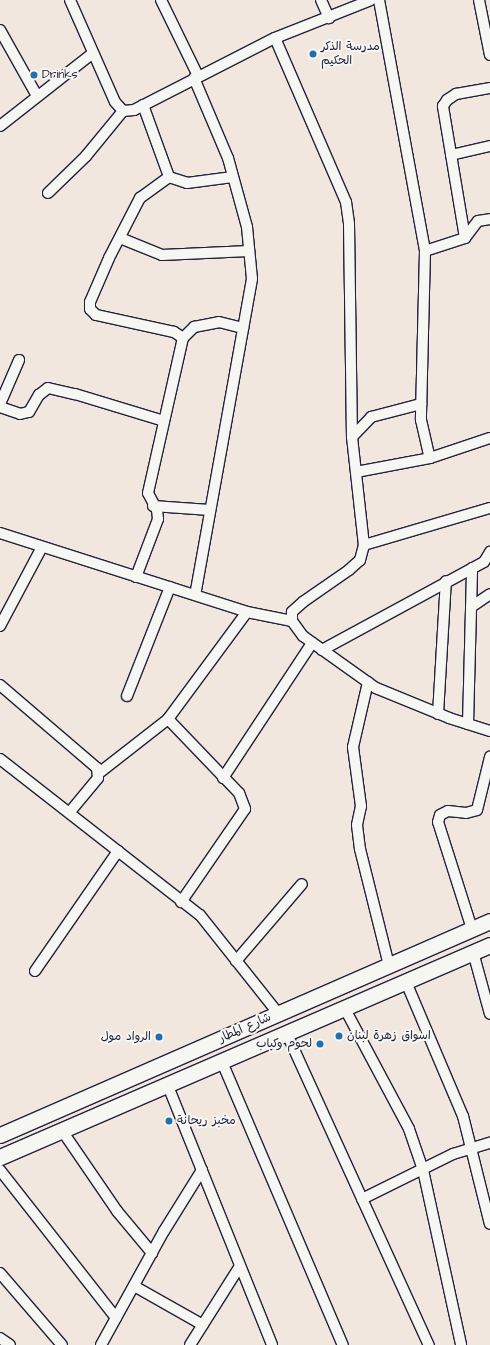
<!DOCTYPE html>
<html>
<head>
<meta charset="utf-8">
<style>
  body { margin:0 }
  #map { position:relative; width:490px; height:1345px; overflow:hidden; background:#f1e7df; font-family:"Architects Daughter","Playpen Sans Arabic",sans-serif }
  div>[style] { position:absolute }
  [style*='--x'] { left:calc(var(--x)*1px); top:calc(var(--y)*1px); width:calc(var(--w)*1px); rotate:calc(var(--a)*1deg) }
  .roads { filter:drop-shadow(1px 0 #22223b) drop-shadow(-1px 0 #22223b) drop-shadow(0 1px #22223b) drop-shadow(0 -1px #22223b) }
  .street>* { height:10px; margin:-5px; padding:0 5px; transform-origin:5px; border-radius:5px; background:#f6f6f2 }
  .primary>* { height:15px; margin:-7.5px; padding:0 7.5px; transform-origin:7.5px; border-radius:7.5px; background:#f6f6f2 }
  .dots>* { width:11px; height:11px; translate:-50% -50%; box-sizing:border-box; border:2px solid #f6f6f2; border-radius:50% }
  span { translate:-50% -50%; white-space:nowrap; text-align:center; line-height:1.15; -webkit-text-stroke:4px #f6f6f2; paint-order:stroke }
  .poi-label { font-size:12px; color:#22223b }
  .left { translate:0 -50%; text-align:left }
  .right { translate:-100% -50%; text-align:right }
  .street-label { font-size:12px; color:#22223b }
</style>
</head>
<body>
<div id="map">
  <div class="roads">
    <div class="street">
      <div style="--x:70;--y:0;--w:111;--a:66.2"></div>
      <div style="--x:115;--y:102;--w:12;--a:48"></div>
      <div style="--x:123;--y:111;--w:11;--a:-5"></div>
      <div style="--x:134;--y:110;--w:158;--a:-27.1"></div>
      <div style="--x:275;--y:38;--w:179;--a:66.6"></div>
      <div style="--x:346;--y:202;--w:22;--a:82"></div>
      <div style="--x:349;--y:224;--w:213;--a:89.2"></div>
      <div style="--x:352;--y:437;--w:109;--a:83.7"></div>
      <div style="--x:364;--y:545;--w:16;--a:105"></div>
      <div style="--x:360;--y:560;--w:15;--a:138"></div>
      <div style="--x:349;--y:570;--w:56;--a:145.2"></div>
      <div style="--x:303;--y:602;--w:15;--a:138"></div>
      <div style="--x:292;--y:612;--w:9;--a:90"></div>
      <div style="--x:292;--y:621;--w:19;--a:54"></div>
      <div style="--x:303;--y:636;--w:90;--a:35.5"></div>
      <div style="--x:376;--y:688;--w:79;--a:22.3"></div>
      <div style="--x:449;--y:718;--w:43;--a:17.6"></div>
      <div style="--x:161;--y:0;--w:85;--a:64"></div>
      <div style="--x:321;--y:0;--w:20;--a:66"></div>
      <div style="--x:379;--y:0;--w:255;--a:79.6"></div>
      <div style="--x:425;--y:251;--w:169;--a:91.4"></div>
      <div style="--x:421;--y:420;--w:39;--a:77"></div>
      <div style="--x:479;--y:0;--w:56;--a:78.7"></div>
      <div style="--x:0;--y:30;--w:76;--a:60.7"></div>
      <div style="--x:275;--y:38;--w:103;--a:-21.6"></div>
      <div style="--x:194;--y:78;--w:87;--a:67"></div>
      <div style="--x:228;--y:158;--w:72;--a:74.6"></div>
      <div style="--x:247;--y:227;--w:52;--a:84.5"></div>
      <div style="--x:252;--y:279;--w:321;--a:100.2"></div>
      <div style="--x:143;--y:105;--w:77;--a:70.1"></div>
      <div style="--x:169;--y:177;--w:19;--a:18"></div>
      <div style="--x:187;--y:183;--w:46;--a:-7.4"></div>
      <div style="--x:0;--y:126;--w:118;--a:-38.1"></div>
      <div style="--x:451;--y:155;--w:40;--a:-13"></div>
      <div style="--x:48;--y:193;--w:53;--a:-44.2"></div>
      <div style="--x:86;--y:156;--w:58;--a:-50.6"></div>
      <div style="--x:120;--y:238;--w:45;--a:22"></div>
      <div style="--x:162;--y:255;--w:87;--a:-2.6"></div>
      <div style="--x:465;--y:238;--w:134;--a:-99.5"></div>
      <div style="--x:443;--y:106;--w:7;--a:-56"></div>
      <div style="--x:447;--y:100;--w:11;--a:-34"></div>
      <div style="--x:456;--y:94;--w:35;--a:-10"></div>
      <div style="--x:425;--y:251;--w:42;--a:-18"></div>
      <div style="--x:465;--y:238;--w:21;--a:-53"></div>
      <div style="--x:478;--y:221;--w:12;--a:-9"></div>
      <div style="--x:183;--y:338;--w:16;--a:-45"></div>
      <div style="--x:194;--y:327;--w:25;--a:-11"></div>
      <div style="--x:219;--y:322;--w:25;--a:14"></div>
      <div style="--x:0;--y:404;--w:48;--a:-66.6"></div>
      <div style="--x:0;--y:407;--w:21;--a:19"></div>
      <div style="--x:20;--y:414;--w:9;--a:-13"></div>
      <div style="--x:29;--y:412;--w:20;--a:-60"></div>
      <div style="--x:39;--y:395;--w:11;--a:-38"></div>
      <div style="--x:48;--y:388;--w:28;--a:13"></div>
      <div style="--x:75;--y:394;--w:93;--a:16.9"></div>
      <div style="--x:352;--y:437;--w:28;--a:-46"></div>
      <div style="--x:371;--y:417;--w:52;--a:-14.6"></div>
      <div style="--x:356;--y:472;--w:75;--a:-10.7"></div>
      <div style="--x:430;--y:458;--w:63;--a:-18.4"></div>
      <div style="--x:153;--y:506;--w:57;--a:4"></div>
      <div style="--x:0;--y:533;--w:259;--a:17.7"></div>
      <div style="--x:247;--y:612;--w:46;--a:11.3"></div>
      <div style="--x:364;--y:545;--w:131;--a:-16.4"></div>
      <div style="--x:136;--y:577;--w:62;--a:-69.2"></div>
      <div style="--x:158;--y:519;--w:9;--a:-96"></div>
      <div style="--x:157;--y:510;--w:19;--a:-118"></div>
      <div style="--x:148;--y:493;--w:159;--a:-77.3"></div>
      <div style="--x:183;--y:338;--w:11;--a:-146"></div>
      <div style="--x:174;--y:332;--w:80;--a:-167.7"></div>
      <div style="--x:96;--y:315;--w:8;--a:-135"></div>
      <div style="--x:90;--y:309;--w:7;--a:-90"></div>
      <div style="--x:90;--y:302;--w:48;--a:-66.6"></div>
      <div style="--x:109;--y:258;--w:68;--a:-62.7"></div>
      <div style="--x:140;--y:198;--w:36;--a:-36"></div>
      <div style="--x:471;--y:607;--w:23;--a:-34"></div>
      <div style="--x:0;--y:626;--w:89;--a:-62"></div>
      <div style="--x:322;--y:650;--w:184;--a:-28.5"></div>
      <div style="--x:484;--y:562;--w:12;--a:-59"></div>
      <div style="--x:368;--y:682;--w:67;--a:103"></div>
      <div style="--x:353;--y:747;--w:60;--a:82.3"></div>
      <div style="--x:361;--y:806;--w:19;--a:102"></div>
      <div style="--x:357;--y:825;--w:24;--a:83"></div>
      <div style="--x:360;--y:849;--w:120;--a:76"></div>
      <div style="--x:0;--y:685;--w:128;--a:40.6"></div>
      <div style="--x:97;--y:768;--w:10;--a:84"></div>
      <div style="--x:98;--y:778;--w:45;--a:129.6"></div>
      <div style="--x:127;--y:696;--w:117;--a:-68.5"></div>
      <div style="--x:438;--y:714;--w:133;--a:-86.6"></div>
      <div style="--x:168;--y:719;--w:103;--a:46.2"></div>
      <div style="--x:239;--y:793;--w:17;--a:69"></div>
      <div style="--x:245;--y:809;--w:113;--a:124.5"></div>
      <div style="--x:468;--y:724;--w:156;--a:-88.5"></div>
      <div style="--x:0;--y:759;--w:254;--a:38"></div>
      <div style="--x:200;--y:915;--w:125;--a:51.5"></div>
      <div style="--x:99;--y:773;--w:88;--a:-38"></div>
      <div style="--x:168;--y:719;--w:133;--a:-53.6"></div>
      <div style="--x:223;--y:778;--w:162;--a:-56.6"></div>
      <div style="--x:472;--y:929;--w:112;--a:-107.6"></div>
      <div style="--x:438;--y:822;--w:7;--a:-74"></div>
      <div style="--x:440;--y:815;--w:9;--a:-27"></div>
      <div style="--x:448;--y:811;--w:18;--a:6"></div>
      <div style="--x:466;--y:813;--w:11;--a:-15"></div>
      <div style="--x:477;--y:810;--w:55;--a:-76.2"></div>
      <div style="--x:473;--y:952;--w:64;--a:74.7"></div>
      <div style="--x:236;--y:961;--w:101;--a:-49.4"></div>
      <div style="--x:35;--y:971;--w:146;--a:-55.3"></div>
      <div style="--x:406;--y:982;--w:146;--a:67"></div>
      <div style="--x:463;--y:1116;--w:111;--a:76"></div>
      <div style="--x:345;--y:1009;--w:136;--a:61.9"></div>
      <div style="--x:409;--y:1129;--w:43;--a:71.1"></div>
      <div style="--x:423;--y:1170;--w:179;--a:77.7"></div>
      <div style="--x:287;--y:1034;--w:342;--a:65.5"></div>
      <div style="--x:222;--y:1062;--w:308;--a:66.9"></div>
      <div style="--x:168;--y:1086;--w:279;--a:68.1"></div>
      <div style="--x:63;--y:1132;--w:96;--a:55.6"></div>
      <div style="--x:117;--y:1211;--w:55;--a:50.2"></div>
      <div style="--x:0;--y:1170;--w:188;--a:51.9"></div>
      <div style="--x:362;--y:1199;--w:102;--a:-26.3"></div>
      <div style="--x:453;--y:1154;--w:39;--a:-17"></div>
      <div style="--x:0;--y:1273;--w:95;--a:49.3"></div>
      <div style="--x:134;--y:1286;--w:79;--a:29.5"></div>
      <div style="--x:0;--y:1338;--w:12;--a:35"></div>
      <div style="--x:101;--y:1345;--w:130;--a:-61.1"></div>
      <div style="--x:164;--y:1231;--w:72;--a:-58.1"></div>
      <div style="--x:190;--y:1345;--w:93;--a:-57.7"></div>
    </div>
    <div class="primary">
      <div style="--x:0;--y:1135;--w:535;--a:-23.59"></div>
      <div style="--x:0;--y:1157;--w:534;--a:-23.4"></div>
    </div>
  </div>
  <div class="dots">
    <div style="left:313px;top:54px;background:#1f6fb2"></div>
    <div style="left:34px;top:75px;background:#1f6fb2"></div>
    <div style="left:339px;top:1036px;background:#1f6fb2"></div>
    <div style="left:159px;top:1037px;background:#1f6fb2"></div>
    <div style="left:320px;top:1044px;background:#1f6fb2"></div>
    <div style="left:169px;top:1121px;background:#1f6fb2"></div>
  </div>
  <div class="poi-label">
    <span class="left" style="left:321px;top:54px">مدرسة الذكر<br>الحكيم</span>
    <span class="left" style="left:42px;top:75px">Drinks</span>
    <span class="left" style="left:347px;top:1036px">اسواق زهرة لبنان</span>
    <span class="right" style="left:151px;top:1037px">الرواد مول</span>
    <span class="right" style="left:312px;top:1044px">لحوم وكباب</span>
    <span class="left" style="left:177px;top:1121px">مخبز ريحانة</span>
  </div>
  <div class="street-label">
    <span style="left:245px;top:1028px;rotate:-24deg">شارع المطار</span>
  </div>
</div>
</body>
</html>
